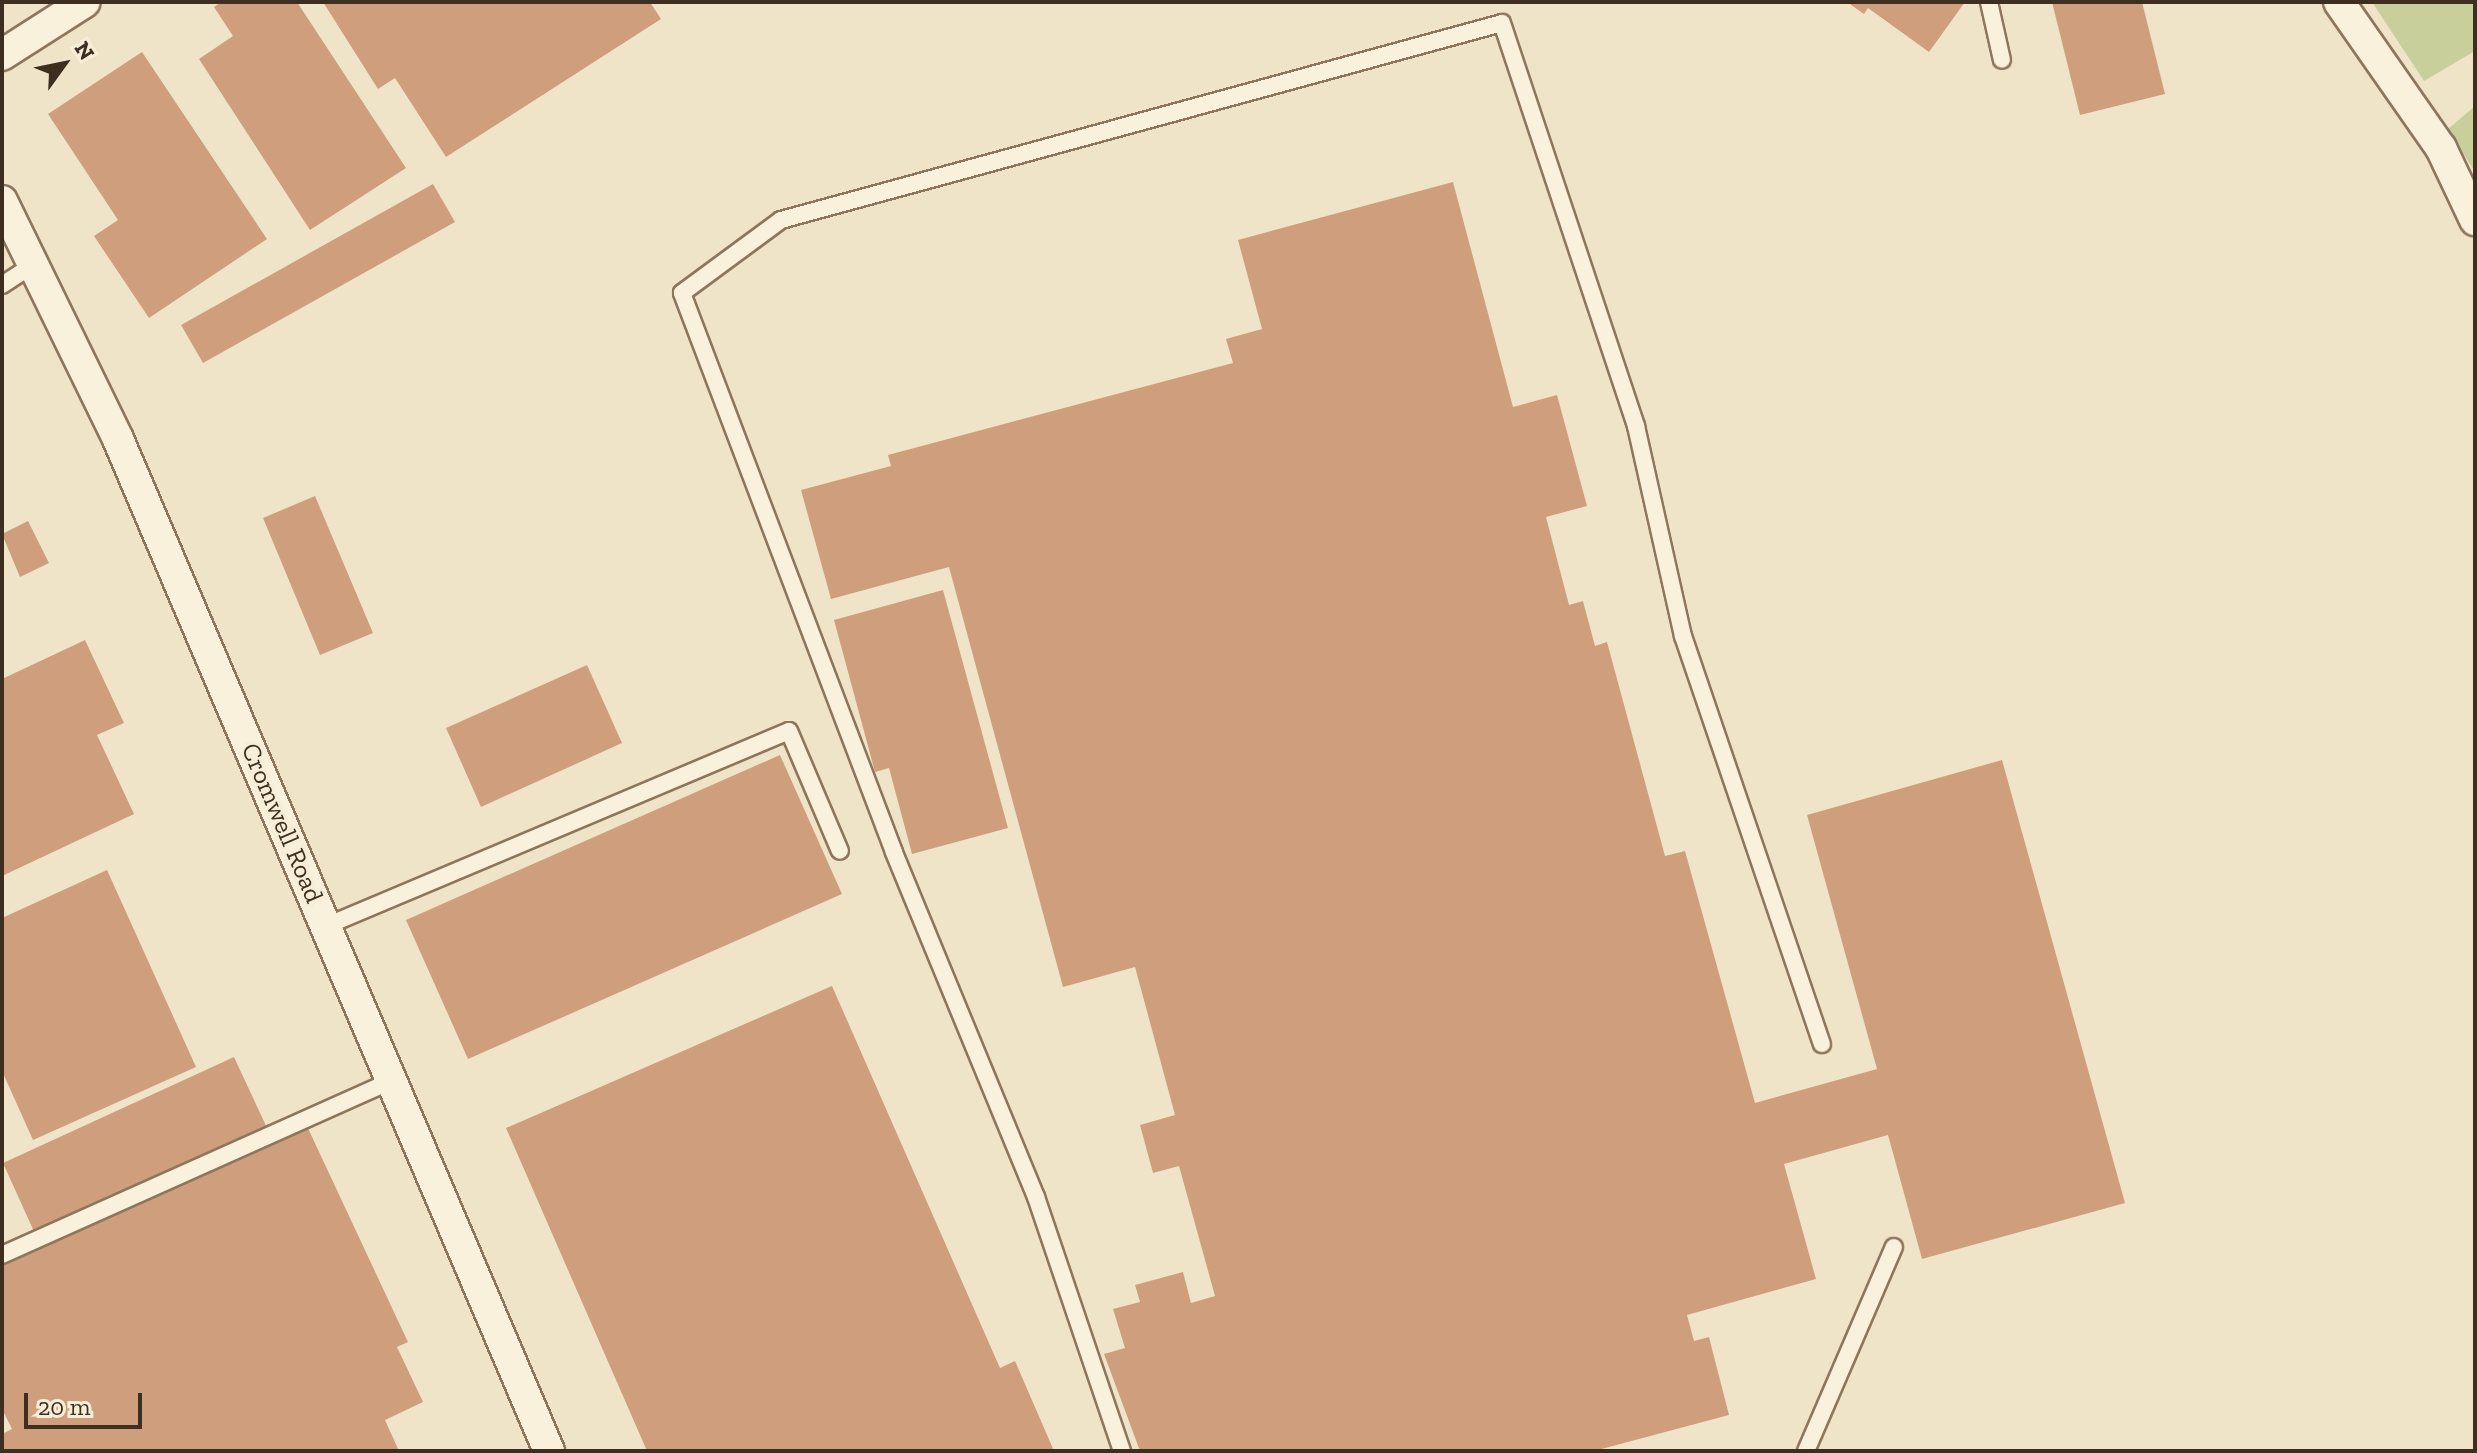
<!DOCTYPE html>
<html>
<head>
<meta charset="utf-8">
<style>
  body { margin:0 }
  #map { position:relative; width:2477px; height:1453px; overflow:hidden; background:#f0e4c8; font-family:"Zilla Slab",serif }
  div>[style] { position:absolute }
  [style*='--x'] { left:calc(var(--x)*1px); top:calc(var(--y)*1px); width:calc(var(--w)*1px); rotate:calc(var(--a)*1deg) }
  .green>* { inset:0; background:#c9cf9b }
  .building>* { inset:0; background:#cf9f7d }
  .roads { filter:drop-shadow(2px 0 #8d765c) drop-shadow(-2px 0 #8d765c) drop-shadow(0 2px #8d765c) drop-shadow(0 -2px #8d765c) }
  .service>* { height:16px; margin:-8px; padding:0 8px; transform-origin:8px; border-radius:8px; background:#faf1dc }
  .minor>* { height:30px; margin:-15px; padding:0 15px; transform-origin:15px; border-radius:15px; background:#faf1dc }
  span { translate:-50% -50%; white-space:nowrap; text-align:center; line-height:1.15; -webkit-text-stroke:8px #f7eed8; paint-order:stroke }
  .street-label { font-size:26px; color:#3d2e20 }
  .frame { position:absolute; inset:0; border:4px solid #3d2e20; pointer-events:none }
  .north { position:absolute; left:24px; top:24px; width:80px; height:80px; -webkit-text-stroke:6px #f7eed8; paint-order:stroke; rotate:57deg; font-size:22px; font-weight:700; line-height:32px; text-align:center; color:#3d2e20 }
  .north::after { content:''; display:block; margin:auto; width:28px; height:36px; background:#3d2e20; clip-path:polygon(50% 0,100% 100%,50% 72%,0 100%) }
  .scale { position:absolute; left:24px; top:1393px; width:118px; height:36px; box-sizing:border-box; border:4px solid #3d2e20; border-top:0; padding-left:10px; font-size:24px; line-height:28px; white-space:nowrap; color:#3d2e20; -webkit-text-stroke:6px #f7eed8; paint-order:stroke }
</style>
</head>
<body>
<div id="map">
  <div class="green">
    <div style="clip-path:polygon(2372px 2px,2475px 2px,2475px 51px,2424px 81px)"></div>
    <div style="clip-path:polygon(2475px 106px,2475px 172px,2448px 129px)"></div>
  </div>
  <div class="building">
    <div style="clip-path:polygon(221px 2px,297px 2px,406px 168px,310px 230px,199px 59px,233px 36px,214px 7px)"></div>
    <div style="clip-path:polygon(323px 2px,650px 2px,661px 19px,446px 157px,395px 78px,378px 89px)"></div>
    <div style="clip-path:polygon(1847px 2px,1965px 2px,1929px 52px,1868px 8px,1864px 14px)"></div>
    <div style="clip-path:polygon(2052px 2px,2142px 2px,2165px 94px,2080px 115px)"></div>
    <div style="clip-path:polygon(142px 52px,267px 239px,149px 318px,94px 236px,118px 220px,48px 114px)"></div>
    <div style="clip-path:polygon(1453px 182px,1513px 407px,1557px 395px,1587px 506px,1546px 517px,1569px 605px,1583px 601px,1595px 646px,1607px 642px,1665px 856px,1685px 851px,1755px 1103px,1877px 1069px,1807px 815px,2002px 760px,2125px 1203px,1922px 1259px,1888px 1135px,1784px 1164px,1816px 1279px,1687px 1315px,1694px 1341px,1709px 1337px,1729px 1415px,1594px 1451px,1140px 1451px,1104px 1354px,1125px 1348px,1113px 1309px,1140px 1302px,1135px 1285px,1183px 1272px,1191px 1303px,1215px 1296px,1179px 1166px,1153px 1173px,1140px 1125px,1175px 1115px,1135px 967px,1063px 987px,949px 567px,831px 599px,801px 490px,891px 466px,888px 455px,1233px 363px,1226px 339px,1262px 329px,1238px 240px)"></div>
    <div style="clip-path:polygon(433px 184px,455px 222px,203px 363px,181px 325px)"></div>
    <div style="clip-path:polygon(315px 496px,373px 633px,320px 655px,263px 518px)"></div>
    <div style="clip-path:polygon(28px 521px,49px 563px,20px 577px,2px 534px)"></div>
    <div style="clip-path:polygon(943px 590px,1008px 828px,912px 854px,889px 768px,875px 772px,834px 620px)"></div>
    <div style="clip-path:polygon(85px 640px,124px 723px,97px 735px,134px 814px,2px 876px,2px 679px)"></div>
    <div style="clip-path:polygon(587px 665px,622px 743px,481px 807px,446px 728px)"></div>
    <div style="clip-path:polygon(780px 755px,842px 894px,468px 1059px,406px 920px)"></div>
    <div style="clip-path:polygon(107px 870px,196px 1067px,33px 1140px,2px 1071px,2px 918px)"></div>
    <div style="clip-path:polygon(832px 986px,1000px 1368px,1015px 1361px,1054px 1451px,647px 1451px,506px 1128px)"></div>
    <div style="clip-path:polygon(234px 1057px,268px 1130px,36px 1236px,3px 1163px)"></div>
    <div style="clip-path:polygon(306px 1124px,408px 1342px,397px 1347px,423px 1402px,385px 1420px,399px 1451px,2px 1451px,2px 1434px,12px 1429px,2px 1409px,2px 1266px)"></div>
  </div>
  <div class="roads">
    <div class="service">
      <div style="--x:1989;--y:2;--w:59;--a:77.4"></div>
      <div style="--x:2;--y:285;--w:37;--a:-33"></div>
      <div style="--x:326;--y:926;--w:502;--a:-22.84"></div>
      <div style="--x:789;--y:731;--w:130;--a:67"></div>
      <div style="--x:2;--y:1255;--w:426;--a:-24.1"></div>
      <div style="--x:1122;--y:1451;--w:268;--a:-108.7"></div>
      <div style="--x:1036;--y:1197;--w:373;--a:-112.4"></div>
      <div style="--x:894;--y:852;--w:598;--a:-110.77"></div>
      <div style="--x:682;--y:293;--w:123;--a:-36.4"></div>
      <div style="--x:781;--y:220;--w:747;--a:-15.28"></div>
      <div style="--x:1502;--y:23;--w:425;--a:71.6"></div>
      <div style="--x:1636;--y:426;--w:215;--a:77.4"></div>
      <div style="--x:1683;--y:636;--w:431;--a:71.2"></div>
      <div style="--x:1806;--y:1451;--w:222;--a:-66.7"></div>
    </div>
    <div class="minor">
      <div style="--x:2339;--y:2;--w:178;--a:55.1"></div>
      <div style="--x:2441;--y:148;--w:80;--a:64.7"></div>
      <div style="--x:2;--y:55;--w:98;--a:-32.6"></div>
      <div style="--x:2;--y:201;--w:265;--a:64"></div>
      <div style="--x:118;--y:439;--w:1100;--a:66.93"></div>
    </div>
  </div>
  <div class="street-label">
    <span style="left:282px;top:823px;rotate:67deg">Cromwell Road</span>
  </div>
  <div class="frame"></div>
  <div class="north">N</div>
  <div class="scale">20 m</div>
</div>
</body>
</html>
